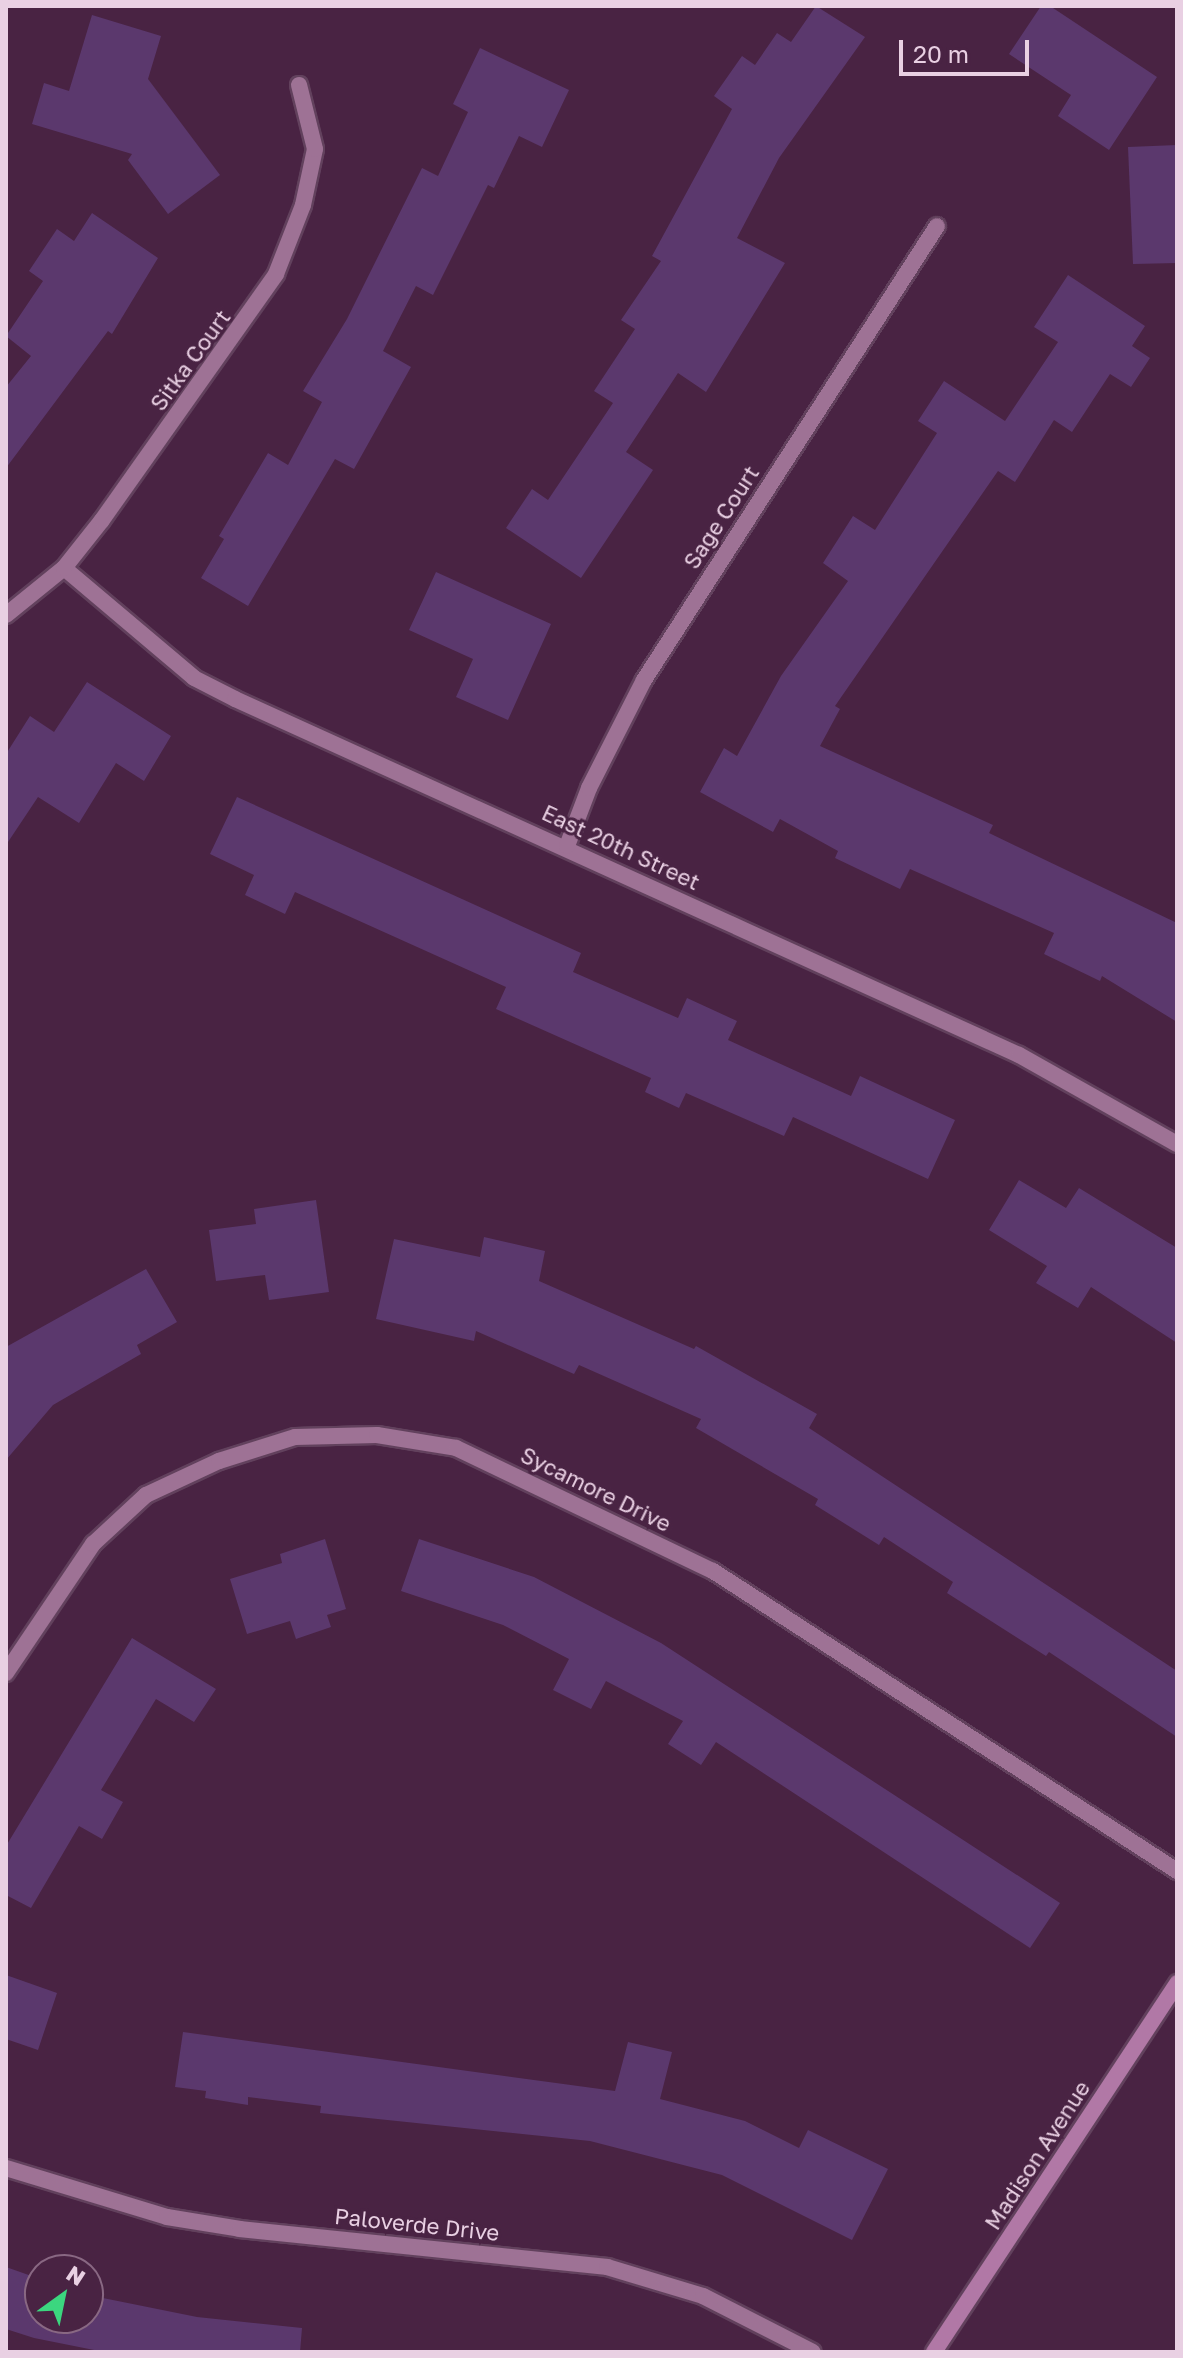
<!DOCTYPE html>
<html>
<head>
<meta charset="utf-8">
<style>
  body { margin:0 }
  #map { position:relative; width:1183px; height:2358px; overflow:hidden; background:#492343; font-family:"Golos Text",sans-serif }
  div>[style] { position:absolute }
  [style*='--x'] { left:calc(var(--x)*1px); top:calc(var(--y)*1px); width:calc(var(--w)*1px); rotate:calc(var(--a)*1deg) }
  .building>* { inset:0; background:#5b386d }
  .roads { filter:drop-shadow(2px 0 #62415d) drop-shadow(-2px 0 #62415d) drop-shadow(0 2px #62415d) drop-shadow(0 -2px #62415d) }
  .minor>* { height:16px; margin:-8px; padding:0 8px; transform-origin:8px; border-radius:8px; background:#9e7295 }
  .secondary>* { height:16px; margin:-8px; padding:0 8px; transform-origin:8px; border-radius:8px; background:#b178a6 }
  span { translate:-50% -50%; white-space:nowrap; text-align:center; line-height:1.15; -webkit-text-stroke:6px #492343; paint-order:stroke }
  .street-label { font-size:22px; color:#e9d0e3 }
  .frame { position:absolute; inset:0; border:8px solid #e9d0e3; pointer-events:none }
  .north { position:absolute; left:24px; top:2254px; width:80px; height:80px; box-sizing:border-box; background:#492343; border:2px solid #896883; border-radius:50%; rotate:33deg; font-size:22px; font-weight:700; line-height:32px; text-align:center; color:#e9d0e3 }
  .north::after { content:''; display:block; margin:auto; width:28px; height:36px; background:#3bd77f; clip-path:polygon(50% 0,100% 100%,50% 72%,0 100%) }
  .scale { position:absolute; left:899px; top:40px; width:130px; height:36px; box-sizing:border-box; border:4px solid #e9d0e3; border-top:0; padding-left:10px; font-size:24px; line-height:28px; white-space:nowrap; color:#e9d0e3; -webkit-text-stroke:6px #492343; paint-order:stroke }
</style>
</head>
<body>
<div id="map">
  <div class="building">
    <div style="clip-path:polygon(816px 6px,865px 37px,779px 158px,737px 238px,785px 263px,706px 392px,678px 373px,626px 452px,653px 470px,581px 578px,506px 528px,532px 489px,548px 500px,613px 403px,594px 391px,635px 329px,621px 320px,661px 261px,652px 256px,732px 109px,714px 96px,742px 56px,755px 65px,777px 33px,791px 42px)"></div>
    <div style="clip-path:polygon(1041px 6px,1050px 6px,1157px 77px,1109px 150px,1058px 116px,1071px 95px,1009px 54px)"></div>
    <div style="clip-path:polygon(92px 15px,161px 36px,148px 79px,220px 175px,168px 214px,128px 160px,132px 154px,32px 124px,44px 83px,69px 91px)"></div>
    <div style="clip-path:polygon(480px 48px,569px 90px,542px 147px,519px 136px,494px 188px,488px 185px,433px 295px,416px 286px,383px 351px,411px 367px,354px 469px,335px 459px,248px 606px,201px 578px,224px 539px,219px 536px,268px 453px,288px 465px,322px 402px,303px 391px,347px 319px,422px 168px,438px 176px,468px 112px,453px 104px)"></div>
    <div style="clip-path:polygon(1177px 145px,1177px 263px,1133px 264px,1128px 147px)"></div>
    <div style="clip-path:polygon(92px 213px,158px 258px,112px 334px,108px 331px,6px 468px,6px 387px,31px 356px,6px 336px,43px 281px,29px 271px,57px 229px,74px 241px)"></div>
    <div style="clip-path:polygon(1068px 275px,1145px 326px,1132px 346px,1150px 358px,1131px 387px,1110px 374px,1072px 432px,1054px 420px,1015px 482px,998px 471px,835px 706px,840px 709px,820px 746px,993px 825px,989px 833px,1177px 923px,1177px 1022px,1102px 976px,1100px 981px,1044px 954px,1054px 933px,910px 869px,900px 889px,835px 858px,838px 851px,780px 819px,773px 832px,700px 792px,724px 748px,737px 756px,781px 676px,848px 581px,823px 563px,853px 516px,875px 530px,937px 433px,918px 421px,944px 381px,1005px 421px,1058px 342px,1034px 327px)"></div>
    <div style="clip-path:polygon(436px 572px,551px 624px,508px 720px,456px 697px,473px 659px,409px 630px)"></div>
    <div style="clip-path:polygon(87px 682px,171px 736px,144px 781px,116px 763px,79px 823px,38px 797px,6px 845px,6px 754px,30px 716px,54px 732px)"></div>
    <div style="clip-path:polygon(237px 797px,581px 953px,573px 972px,678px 1018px,687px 998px,737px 1021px,728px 1040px,851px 1096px,860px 1076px,955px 1120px,928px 1179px,793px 1117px,784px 1136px,686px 1093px,679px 1108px,645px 1092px,651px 1078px,496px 1009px,506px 987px,295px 892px,285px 914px,245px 895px,254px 875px,210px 854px)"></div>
    <div style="clip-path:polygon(1019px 1180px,1066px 1208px,1079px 1188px,1177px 1248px,1177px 1343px,1091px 1287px,1078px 1308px,1036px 1283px,1047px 1266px,989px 1230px)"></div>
    <div style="clip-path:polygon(316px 1200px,329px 1292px,269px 1300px,265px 1275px,216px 1281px,209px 1230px,256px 1224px,254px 1209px)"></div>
    <div style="clip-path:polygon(484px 1237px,545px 1251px,539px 1281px,694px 1349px,696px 1346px,817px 1414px,809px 1428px,1177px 1671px,1177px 1737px,1049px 1652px,1046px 1656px,947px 1593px,953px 1582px,884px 1537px,879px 1545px,815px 1505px,818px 1499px,696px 1428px,701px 1419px,579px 1365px,574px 1374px,476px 1331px,474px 1341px,376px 1319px,394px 1239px,480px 1257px)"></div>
    <div style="clip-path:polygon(146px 1269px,177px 1322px,137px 1345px,141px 1354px,53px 1405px,6px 1460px,6px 1347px)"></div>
    <div style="clip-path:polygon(325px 1539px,346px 1609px,327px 1615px,331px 1627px,296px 1639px,290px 1621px,247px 1634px,230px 1579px,282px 1563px,280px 1554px)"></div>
    <div style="clip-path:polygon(419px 1539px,534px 1577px,661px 1643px,1060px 1903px,1030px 1948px,716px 1742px,701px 1765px,668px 1744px,683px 1721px,606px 1681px,591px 1709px,553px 1690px,569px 1659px,503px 1625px,401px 1591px)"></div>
    <div style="clip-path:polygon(132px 1638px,216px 1689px,194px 1722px,156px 1699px,101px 1790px,123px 1802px,102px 1839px,79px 1826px,31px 1908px,6px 1895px,6px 1846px)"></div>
    <div style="clip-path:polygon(6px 1975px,57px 1993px,38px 2050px,6px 2039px)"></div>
    <div style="clip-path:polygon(183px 2032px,615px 2091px,628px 2042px,672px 2052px,660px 2099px,745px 2121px,799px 2148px,808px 2130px,888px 2169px,852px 2240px,722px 2175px,590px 2141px,320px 2113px,321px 2106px,248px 2097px,248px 2105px,205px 2098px,206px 2091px,175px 2087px)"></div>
    <div style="clip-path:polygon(6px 2267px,40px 2279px,40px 2318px,88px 2318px,88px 2295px,197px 2317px,302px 2328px,300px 2352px,104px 2352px,34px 2338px,6px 2329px)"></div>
  </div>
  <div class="roads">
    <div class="minor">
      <div style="--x:64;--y:568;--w:170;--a:40.2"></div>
      <div style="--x:194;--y:678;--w:46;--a:27.1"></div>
      <div style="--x:235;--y:699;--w:861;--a:24.42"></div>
      <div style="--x:1019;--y:1055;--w:181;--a:29.4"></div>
      <div style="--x:6;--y:615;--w:75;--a:-39"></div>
      <div style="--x:64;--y:568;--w:61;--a:-51.6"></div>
      <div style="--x:102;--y:520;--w:301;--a:-54.7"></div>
      <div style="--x:276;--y:274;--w:74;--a:-68.6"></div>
      <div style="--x:303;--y:205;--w:57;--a:-77.9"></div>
      <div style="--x:315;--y:149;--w:66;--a:-104"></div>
      <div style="--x:567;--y:846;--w:62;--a:-69.2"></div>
      <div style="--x:589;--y:788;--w:121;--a:-63"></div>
      <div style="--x:644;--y:680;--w:540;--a:-57.16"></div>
      <div style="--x:6;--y:1673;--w:156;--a:-56"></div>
      <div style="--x:93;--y:1544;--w:72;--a:-42.8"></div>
      <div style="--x:146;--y:1495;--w:81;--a:-25"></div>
      <div style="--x:219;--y:1461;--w:80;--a:-17.5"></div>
      <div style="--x:295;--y:1437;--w:82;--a:-1.4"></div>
      <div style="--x:377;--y:1435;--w:80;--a:9.3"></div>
      <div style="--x:456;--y:1448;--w:285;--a:25.6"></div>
      <div style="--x:713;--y:1571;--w:553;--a:32.88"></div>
      <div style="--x:6;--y:2168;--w:168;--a:16.9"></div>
      <div style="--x:167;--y:2217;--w:74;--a:9.3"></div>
      <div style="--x:240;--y:2229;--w:369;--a:5.9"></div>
      <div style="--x:607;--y:2267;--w:100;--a:16.8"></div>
      <div style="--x:703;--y:2296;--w:123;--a:27"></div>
    </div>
    <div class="secondary">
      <div style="--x:934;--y:2352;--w:442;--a:-56.6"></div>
    </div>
  </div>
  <div class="street-label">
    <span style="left:190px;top:360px;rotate:-54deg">Sitka Court</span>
    <span style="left:721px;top:517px;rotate:-57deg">Sage Court</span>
    <span style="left:621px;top:847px;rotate:25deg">East 20th Street</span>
    <span style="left:596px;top:1489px;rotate:26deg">Sycamore Drive</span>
    <span style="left:1037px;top:2155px;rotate:-57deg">Madison Avenue</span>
    <span style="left:417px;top:2224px;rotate:6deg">Paloverde Drive</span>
  </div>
  <div class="frame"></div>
  <div class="north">N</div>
  <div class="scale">20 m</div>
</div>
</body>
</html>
